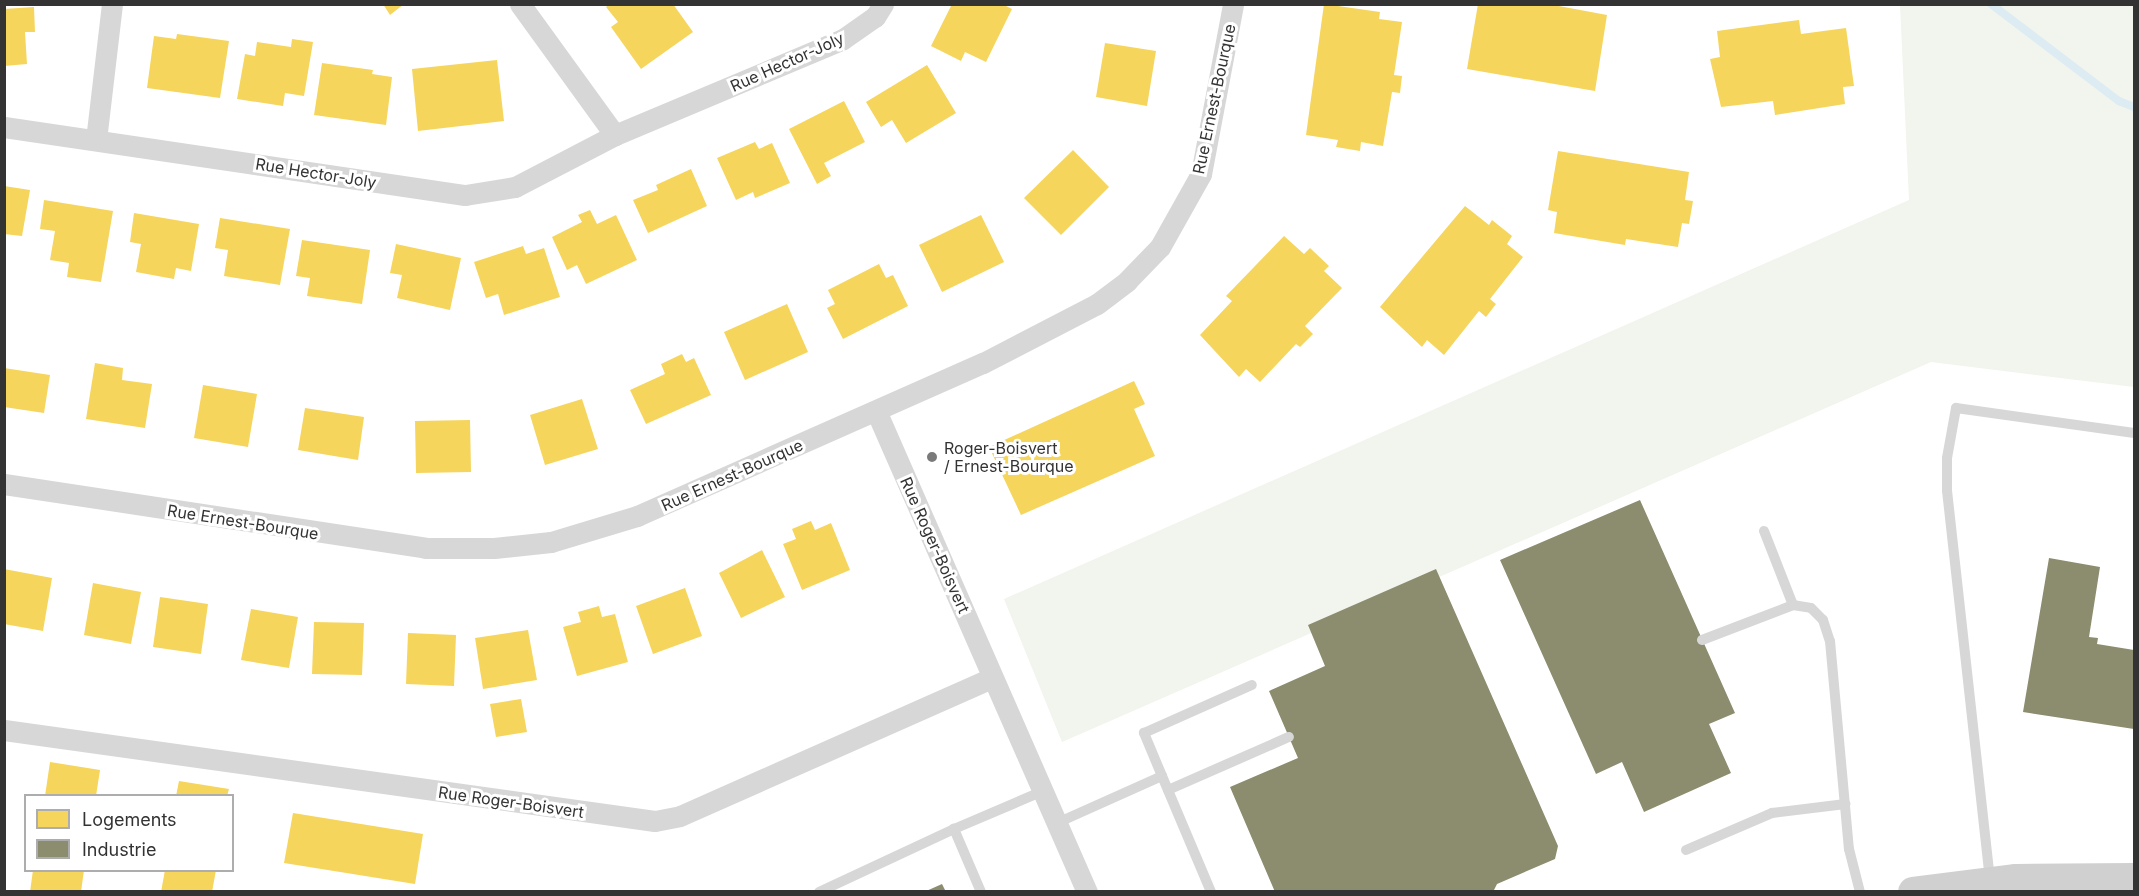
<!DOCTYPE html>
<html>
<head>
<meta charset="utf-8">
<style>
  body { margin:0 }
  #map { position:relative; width:2139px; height:896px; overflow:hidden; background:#fff; font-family:Inter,sans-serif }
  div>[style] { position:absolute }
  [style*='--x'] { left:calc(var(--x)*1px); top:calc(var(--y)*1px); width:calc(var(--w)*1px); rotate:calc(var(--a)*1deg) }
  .green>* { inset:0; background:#f1f5ed }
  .homes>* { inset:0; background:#f6d55c }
  .industry>* { inset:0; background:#8c8c6e }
  .stream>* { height:8px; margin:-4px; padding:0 4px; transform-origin:4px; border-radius:4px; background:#ddebf3 }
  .lane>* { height:10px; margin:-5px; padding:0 5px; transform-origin:5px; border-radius:5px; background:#d7d7d7 }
  .street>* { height:21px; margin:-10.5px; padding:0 10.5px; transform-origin:10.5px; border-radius:10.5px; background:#d7d7d7 }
  .secondary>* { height:30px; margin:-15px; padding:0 15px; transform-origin:15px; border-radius:15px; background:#d0d0d0 }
  .dots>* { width:16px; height:16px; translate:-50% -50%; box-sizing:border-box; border:3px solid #fff; border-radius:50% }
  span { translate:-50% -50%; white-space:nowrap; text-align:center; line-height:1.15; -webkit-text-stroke:6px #fff; paint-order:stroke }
  .street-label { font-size:16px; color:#333 }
  .poi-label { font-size:16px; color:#333 }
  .left { translate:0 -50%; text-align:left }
  .frame { position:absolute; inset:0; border:6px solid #333; pointer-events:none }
  .legend { position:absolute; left:24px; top:794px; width:210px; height:78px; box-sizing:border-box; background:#fff; border:2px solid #adadad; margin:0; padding:8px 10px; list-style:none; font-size:18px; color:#333 }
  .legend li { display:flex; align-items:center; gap:12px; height:30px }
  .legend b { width:30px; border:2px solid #adadad }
</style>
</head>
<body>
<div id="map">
  <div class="green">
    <div style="clip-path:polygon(1900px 5px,2134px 5px,2134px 387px,1931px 362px,1062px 742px,1004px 599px,1909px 200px)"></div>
  </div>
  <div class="homes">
    <div style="clip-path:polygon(383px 4px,404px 4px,390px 15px)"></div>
    <div style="clip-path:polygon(610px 4px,673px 4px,693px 32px,641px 69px,611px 27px,618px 22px,606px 7px)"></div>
    <div style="clip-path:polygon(952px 4px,1002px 4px,1012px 9px,986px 62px,965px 52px,961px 61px,931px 46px)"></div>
    <div style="clip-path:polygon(1324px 4px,1380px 12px,1379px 19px,1402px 22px,1394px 75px,1402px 76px,1400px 93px,1392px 92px,1383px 146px,1361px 142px,1360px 151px,1336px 147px,1338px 140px,1306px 135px)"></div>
    <div style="clip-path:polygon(1478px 4px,1548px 4px,1607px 15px,1595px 91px,1467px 69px)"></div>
    <div style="clip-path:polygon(34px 7px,35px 32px,25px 32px,27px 64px,4px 66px,4px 9px)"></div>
    <div style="clip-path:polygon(1799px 20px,1801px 34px,1846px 28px,1854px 86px,1843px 87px,1845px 104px,1775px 115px,1773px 101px,1721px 107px,1710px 59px,1720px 57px,1717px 31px)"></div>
    <div style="clip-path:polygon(177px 34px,229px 41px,220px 98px,147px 88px,154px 36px,176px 39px)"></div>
    <div style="clip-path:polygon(292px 39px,313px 42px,304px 96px,285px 93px,283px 106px,237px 99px,245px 54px,255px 56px,257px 42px,291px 47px)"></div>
    <div style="clip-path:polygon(1105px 43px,1156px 51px,1147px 106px,1096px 97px)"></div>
    <div style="clip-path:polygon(497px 60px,504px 121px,418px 131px,412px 69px)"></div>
    <div style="clip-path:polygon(322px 63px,373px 70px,372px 74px,392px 77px,386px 125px,314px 115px)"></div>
    <div style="clip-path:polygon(927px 65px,956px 113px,906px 143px,892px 120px,881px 127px,866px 102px)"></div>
    <div style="clip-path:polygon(844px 101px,865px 142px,824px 163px,831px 176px,817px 184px,789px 129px)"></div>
    <div style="clip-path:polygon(755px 142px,759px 149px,772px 143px,790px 183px,755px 198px,753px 192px,736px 200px,717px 158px)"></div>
    <div style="clip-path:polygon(1073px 150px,1109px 187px,1061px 235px,1024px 198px)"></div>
    <div style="clip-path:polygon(1558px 151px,1689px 172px,1685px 200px,1693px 201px,1689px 224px,1682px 223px,1678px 247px,1626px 239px,1625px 245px,1554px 233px,1557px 212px,1548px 210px)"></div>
    <div style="clip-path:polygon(691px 169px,707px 206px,648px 233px,633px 200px,658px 190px,656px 185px)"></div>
    <div style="clip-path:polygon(4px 186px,30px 190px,22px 236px,4px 234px)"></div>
    <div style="clip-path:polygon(44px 200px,113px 211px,101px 282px,67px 277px,69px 263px,50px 260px,55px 231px,40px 229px)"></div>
    <div style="clip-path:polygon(1465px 206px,1489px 225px,1492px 220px,1512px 236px,1507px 244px,1523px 257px,1490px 299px,1496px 304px,1486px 317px,1479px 311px,1444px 355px,1427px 340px,1422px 347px,1380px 307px)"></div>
    <div style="clip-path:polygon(590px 210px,597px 224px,616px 215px,637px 260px,586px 284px,577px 265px,567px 270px,552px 237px,582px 222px,578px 215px)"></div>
    <div style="clip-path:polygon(134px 213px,199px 224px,191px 271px,176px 268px,174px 279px,136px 272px,141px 244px,130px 242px)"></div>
    <div style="clip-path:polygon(981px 215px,1004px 262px,942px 292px,919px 245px)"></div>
    <div style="clip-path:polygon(220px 218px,290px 229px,280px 285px,224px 276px,228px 250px,215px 248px)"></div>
    <div style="clip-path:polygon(1284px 236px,1304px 254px,1310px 248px,1329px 266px,1324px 271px,1342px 288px,1305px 326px,1313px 334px,1300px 347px,1296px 344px,1260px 382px,1246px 369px,1239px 377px,1200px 335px,1232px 301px,1226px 296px)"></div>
    <div style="clip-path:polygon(302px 240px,370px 250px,362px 304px,307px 296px,310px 278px,296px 276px)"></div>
    <div style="clip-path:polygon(396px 244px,461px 258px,450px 310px,397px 298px,402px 275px,390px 273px)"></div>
    <div style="clip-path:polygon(523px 246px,526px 254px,544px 248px,560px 297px,504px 315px,498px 294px,486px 298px,474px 262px)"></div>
    <div style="clip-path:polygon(879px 264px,886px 278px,893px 275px,908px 306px,843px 339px,827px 308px,835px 304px,828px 290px)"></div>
    <div style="clip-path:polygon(787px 304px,808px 352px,745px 380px,724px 332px)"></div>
    <div style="clip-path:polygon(682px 354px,686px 362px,694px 358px,711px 395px,646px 424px,630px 390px,665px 374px,661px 364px)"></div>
    <div style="clip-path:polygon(95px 363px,123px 368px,122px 380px,152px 384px,145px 428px,86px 419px)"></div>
    <div style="clip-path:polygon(4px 368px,50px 375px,44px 413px,4px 407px)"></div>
    <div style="clip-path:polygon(1134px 381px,1145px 404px,1134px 409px,1155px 456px,1021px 515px,989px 447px)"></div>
    <div style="clip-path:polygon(203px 385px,257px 394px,248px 447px,194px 438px)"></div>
    <div style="clip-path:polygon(582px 399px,598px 449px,545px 465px,530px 415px)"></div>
    <div style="clip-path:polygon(305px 408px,364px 417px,358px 460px,298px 450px)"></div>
    <div style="clip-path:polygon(470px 420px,471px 472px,416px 473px,415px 421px)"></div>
    <div style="clip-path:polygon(811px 521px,815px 530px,831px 523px,850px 570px,802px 590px,783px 544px,796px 539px,792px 529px)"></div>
    <div style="clip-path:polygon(762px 550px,785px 597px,741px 618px,719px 573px)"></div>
    <div style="clip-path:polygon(4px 569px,52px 578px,43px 631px,4px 624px)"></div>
    <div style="clip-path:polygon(93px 583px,141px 592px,131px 644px,84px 635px)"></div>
    <div style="clip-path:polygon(685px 588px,702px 636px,653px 654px,636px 606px)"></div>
    <div style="clip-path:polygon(160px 597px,208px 604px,201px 654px,153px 647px)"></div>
    <div style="clip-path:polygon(599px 606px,602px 617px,615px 614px,628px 662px,577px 676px,563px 627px,581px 622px,578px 612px)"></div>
    <div style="clip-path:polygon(251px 609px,298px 617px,289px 668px,241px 660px)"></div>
    <div style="clip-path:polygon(314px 622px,364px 623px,362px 675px,312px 674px)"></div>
    <div style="clip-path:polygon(528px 630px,537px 680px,483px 689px,475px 638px)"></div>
    <div style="clip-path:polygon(408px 633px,456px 635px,454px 686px,406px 684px)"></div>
    <div style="clip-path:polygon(521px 699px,527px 732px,496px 737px,490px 704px)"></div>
    <div style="clip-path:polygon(50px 762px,100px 770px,96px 796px,45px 796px)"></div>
    <div style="clip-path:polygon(179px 781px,229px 789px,227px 796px,176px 796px)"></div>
    <div style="clip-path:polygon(293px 813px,423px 834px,415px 884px,284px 863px)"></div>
    <div style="clip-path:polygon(33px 870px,84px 870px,81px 892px,30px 892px)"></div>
    <div style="clip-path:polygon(165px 870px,216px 870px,212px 892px,161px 892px)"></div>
  </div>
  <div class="industry">
    <div style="clip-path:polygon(1640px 500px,1735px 713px,1709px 724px,1731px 773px,1644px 812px,1622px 762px,1596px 774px,1500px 560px)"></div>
    <div style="clip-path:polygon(2049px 558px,2100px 567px,2089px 637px,2098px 638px,2097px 644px,2134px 650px,2134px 729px,2023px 712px)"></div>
    <div style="clip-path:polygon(1436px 569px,1558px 846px,1555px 859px,1497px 884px,1493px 892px,1275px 892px,1230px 787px,1298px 758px,1269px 691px,1325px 666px,1308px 625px)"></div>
    <div style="clip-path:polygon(942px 884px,946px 892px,924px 892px)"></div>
  </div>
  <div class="stream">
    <div style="--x:1991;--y:4;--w:161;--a:37.2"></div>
    <div style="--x:2119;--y:101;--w:16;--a:22"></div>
  </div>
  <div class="lane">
    <div style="--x:1764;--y:531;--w:79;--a:68.6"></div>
    <div style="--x:1702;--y:640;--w:97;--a:-21"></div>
    <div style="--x:1793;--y:605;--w:18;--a:9"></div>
    <div style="--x:1811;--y:608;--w:17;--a:45"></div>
    <div style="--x:1823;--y:620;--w:22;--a:72"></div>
    <div style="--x:1830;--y:641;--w:209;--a:84.8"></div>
    <div style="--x:1849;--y:849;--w:44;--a:75.7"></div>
    <div style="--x:1162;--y:776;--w:47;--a:-112.7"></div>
    <div style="--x:1144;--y:733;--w:118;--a:-24"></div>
    <div style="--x:1168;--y:790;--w:132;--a:-23.7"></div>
    <div style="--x:1057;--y:823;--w:115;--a:-24.1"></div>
    <div style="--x:1162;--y:776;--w:126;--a:67.1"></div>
    <div style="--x:1686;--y:850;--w:94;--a:-23.3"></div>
    <div style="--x:1772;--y:813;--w:74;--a:-7"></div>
    <div style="--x:1990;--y:880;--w:391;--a:-96.3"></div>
    <div style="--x:1947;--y:491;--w:33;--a:-90"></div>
    <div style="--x:1947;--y:458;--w:51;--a:-79.8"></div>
    <div style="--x:1956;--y:408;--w:180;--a:8"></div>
    <div style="--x:819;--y:892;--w:149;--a:-25"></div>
    <div style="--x:981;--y:892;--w:69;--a:-113.2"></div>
    <div style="--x:954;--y:829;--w:97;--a:-23.1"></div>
  </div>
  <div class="street">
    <div style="--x:520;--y:4;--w:162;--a:54.1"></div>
    <div style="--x:4;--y:127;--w:466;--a:8.4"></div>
    <div style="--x:465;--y:195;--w:51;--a:-9.1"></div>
    <div style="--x:515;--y:187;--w:113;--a:-27.5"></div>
    <div style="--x:615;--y:135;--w:247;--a:-22.8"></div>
    <div style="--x:843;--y:39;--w:39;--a:-35"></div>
    <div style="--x:875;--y:17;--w:15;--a:-58"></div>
    <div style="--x:96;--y:140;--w:137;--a:-83.3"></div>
    <div style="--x:877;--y:413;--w:523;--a:66.33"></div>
    <div style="--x:4;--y:484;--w:426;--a:8.6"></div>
    <div style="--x:425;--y:548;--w:69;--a:0"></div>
    <div style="--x:494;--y:548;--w:57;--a:-6"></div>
    <div style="--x:551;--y:542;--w:90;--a:-16.8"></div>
    <div style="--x:637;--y:516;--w:378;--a:-23.9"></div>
    <div style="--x:983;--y:363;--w:128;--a:-27.4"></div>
    <div style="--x:1097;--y:304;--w:38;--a:-37"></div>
    <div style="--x:1127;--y:281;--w:47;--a:-45.9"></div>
    <div style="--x:1160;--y:247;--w:84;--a:-60.7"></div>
    <div style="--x:1201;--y:174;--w:173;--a:-79.3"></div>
    <div style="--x:4;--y:730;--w:657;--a:7.96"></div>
    <div style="--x:655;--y:821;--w:25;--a:-11"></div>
    <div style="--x:680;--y:816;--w:341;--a:-23.9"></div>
  </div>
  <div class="secondary">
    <div style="--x:1913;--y:892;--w:104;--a:-7.2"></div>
    <div style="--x:2016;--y:879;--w:118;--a:-0.5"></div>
  </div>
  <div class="dots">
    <div style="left:932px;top:457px;background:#7a7a7a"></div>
  </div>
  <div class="street-label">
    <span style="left:787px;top:62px;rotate:-24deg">Rue Hector-Joly</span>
    <span style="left:1214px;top:99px;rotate:-78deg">Rue Ernest-Bourque</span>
    <span style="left:316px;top:173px;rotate:9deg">Rue Hector-Joly</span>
    <span style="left:732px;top:475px;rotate:-24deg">Rue Ernest-Bourque</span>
    <span style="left:243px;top:522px;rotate:9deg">Rue Ernest-Bourque</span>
    <span style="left:935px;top:545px;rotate:66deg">Rue Roger-Boisvert</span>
    <span style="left:511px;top:802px;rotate:8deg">Rue Roger-Boisvert</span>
  </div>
  <div class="poi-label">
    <span class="left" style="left:944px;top:457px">Roger-Boisvert<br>/ Ernest-Bourque</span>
  </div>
  <div class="frame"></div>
  <ul class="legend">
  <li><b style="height:16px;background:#f6d55c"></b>Logements</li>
  <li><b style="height:16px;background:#8c8c6e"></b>Industrie</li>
  </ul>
</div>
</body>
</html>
